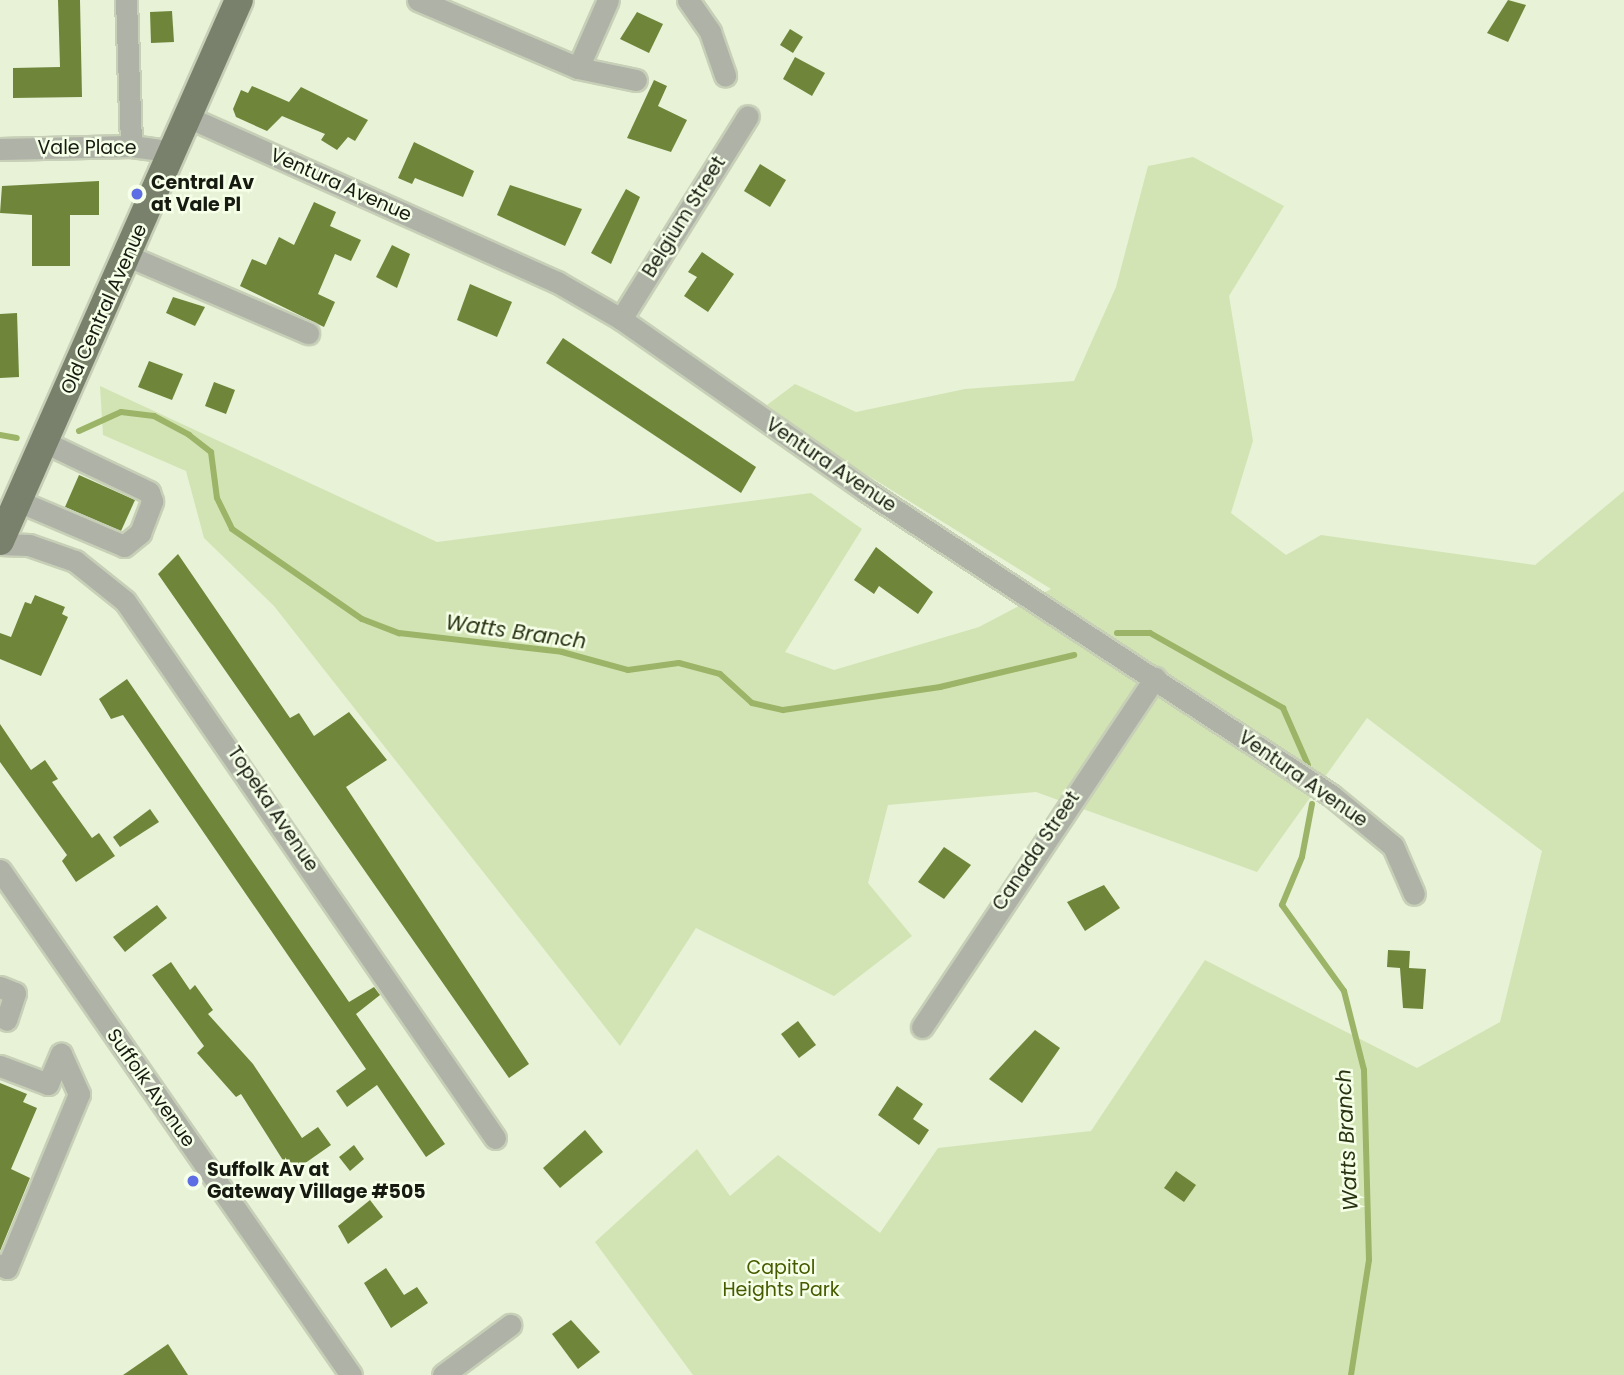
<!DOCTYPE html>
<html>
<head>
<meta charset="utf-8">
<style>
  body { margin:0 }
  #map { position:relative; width:1624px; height:1375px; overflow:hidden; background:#e8f2d7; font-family:Poppins,sans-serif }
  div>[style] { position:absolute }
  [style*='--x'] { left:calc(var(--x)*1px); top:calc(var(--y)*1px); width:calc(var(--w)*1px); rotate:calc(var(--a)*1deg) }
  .green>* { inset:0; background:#d3e4b4 }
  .stream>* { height:6px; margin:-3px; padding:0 3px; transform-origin:3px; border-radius:3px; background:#9bb467 }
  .building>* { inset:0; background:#6f863a }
  .roads { filter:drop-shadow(2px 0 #c7cfb7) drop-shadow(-2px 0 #c7cfb7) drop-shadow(0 2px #c7cfb7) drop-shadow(0 -2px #c7cfb7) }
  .minor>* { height:21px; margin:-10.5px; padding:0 10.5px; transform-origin:10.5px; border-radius:10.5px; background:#aeb2a7 }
  .major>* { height:28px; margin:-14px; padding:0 14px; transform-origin:14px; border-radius:14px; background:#79816c }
  .dots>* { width:19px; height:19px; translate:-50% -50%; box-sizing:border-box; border:4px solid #f6ffe8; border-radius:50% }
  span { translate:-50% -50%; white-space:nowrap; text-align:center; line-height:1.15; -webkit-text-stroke:5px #f6ffe8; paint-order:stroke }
  .street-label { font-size:19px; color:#171a10 }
  .poi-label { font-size:19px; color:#171a10; font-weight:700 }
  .left { translate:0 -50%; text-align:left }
  .park-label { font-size:19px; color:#465b00 }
  .water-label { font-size:21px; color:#293312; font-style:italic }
</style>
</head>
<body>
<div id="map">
  <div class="green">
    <div style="clip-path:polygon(1193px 157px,1284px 206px,1229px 296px,1253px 441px,1231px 513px,1286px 555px,1321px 535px,1535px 565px,1624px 491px,1624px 1375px,693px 1375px,595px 1242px,697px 1149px,730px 1196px,778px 1155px,880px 1233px,938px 1148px,1091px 1131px,1205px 960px,1417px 1068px,1500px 1022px,1542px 851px,1367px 718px,1257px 872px,1036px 792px,888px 805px,868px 883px,912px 936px,834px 996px,696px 928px,620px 1046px,274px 606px,204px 538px,186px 471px,103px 435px,100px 386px,437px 542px,811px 493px,862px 529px,785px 652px,834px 670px,979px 627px,1051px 589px,830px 452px,767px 405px,795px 384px,856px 412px,965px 389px,1074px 381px,1116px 287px,1148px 166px)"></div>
  </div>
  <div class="stream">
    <div style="--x:79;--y:431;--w:46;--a:-24.3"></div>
    <div style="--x:121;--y:412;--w:33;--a:7"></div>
    <div style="--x:154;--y:416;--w:40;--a:28"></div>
    <div style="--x:189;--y:435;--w:28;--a:38"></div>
    <div style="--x:211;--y:452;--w:46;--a:82.6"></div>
    <div style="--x:217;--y:498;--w:34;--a:64"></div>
    <div style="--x:232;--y:529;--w:158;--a:34.7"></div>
    <div style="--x:362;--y:619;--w:40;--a:21"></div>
    <div style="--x:399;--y:633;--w:164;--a:6.6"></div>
    <div style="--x:562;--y:652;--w:68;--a:15.3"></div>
    <div style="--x:628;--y:670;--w:51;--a:-7.8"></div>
    <div style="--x:679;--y:663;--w:42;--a:15"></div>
    <div style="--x:720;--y:674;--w:43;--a:42.2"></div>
    <div style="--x:752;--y:703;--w:32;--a:13"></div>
    <div style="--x:783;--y:710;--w:159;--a:-8.3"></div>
    <div style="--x:940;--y:687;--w:138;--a:-13.4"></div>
    <div style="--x:0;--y:435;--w:17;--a:10"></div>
    <div style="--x:1117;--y:633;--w:33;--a:0"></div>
    <div style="--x:1150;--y:633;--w:153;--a:29.4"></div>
    <div style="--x:1283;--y:708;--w:62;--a:66.3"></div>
    <div style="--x:1312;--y:804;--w:54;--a:100.7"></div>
    <div style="--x:1302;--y:857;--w:52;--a:112.6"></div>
    <div style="--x:1282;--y:905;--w:106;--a:54.2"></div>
    <div style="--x:1344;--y:991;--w:81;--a:75.8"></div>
    <div style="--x:1364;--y:1070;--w:190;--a:88.5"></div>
    <div style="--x:1369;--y:1260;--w:116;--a:98.9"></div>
  </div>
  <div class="building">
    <div style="clip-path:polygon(58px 0,80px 0,82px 97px,13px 98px,13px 68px,60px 67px)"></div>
    <div style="clip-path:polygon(1508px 0,1526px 5px,1508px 42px,1487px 33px)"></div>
    <div style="clip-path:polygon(172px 11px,174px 42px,151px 43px,150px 12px)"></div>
    <div style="clip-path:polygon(637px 12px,663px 24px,649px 53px,620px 39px)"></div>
    <div style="clip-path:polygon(790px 29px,803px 37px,793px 53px,780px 45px)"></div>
    <div style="clip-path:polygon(795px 57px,825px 73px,812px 96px,783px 79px)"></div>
    <div style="clip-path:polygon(654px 80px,667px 86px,658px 106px,687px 120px,671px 152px,627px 138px)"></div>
    <div style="clip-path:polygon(252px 86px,289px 102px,301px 87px,368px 120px,355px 141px,348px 137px,337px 150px,321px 140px,325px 134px,282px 116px,267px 131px,236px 117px,233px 109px,241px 90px,248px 93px)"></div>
    <div style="clip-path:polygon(414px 142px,474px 171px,463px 197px,415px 178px,412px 184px,398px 178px)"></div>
    <div style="clip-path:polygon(760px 164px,786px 180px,770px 207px,744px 191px)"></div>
    <div style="clip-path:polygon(99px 181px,99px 215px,70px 215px,70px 266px,32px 266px,32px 215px,0 213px,2px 186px)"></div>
    <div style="clip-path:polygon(510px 185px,582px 209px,565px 246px,497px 215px)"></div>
    <div style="clip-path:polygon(626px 189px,640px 197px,611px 264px,591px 253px)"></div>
    <div style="clip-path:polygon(314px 202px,336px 212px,330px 226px,361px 240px,351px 261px,335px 254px,318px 294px,335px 302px,324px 327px,240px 286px,252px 259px,266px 265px,279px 237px,294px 245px)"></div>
    <div style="clip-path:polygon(392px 245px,410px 254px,397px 288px,376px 277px)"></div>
    <div style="clip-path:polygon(702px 252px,734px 274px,708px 312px,684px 296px,697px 277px,688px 272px)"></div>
    <div style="clip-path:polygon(470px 284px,512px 302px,497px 337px,457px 320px)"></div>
    <div style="clip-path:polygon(173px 297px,205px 307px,195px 326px,166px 313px)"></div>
    <div style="clip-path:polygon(17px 313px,19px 377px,0 378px,0 314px)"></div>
    <div style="clip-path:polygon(563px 338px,756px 467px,741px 493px,546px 363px)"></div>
    <div style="clip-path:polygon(149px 361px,183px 374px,172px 400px,138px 387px)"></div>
    <div style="clip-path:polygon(214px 382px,235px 390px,226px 414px,205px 406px)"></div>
    <div style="clip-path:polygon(79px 475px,135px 500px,121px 531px,65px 507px)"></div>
    <div style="clip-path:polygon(876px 547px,933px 592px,918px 614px,879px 586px,874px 594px,854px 580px)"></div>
    <div style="clip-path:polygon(178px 554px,290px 718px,299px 713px,314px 736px,349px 712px,387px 760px,346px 787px,529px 1064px,509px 1078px,158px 574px)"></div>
    <div style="clip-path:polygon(35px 595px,65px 607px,62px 614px,68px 617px,41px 676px,0 659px,0 633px,11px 637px,25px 602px,31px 604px)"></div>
    <div style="clip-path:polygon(127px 679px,349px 1002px,374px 987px,380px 995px,356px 1014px,445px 1144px,426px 1157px,377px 1085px,347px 1107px,336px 1091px,366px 1069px,123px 715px,111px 719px,99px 699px)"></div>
    <div style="clip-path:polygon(0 724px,31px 770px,45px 760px,58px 779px,52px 782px,92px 838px,99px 833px,115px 856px,76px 882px,62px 861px,67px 855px,0 762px)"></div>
    <div style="clip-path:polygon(150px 809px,159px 822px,120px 847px,113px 837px)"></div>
    <div style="clip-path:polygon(944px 847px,971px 865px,944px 899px,918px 882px)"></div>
    <div style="clip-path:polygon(1104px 885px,1120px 908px,1085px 931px,1067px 902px)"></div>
    <div style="clip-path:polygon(157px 905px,167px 918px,125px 952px,113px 937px)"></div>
    <div style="clip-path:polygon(1388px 950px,1410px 951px,1409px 968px,1426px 969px,1423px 1009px,1403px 1008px,1400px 968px,1387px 967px)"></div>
    <div style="clip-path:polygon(171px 962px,190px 990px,195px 985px,213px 1010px,208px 1014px,253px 1064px,302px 1138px,318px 1127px,331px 1145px,291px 1173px,241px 1094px,236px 1097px,197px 1053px,204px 1046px,152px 975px)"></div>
    <div style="clip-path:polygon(798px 1021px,816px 1045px,799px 1058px,781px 1034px)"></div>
    <div style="clip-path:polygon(1035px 1030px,1060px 1048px,1022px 1103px,989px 1079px)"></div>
    <div style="clip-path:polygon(0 1083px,27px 1094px,23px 1102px,37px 1108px,11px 1169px,30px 1178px,0 1251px)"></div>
    <div style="clip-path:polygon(897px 1086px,923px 1104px,913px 1119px,929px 1130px,919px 1145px,878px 1115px)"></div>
    <div style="clip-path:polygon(585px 1130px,603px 1152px,560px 1188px,543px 1168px)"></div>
    <div style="clip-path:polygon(354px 1145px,364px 1159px,350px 1171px,339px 1157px)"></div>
    <div style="clip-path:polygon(1176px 1171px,1196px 1185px,1184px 1202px,1164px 1188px)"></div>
    <div style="clip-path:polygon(370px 1200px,383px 1217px,348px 1244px,338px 1226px)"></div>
    <div style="clip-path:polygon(386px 1268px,404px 1295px,417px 1287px,428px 1303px,391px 1328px,364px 1283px)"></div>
    <div style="clip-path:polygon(571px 1320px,600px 1352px,578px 1369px,552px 1334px)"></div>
    <div style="clip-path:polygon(168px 1344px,188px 1375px,123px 1375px)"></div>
  </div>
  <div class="roads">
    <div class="minor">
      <div style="--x:126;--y:0;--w:146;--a:88"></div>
      <div style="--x:418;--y:0;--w:174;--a:23"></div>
      <div style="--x:578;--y:68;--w:59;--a:11.7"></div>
      <div style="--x:688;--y:0;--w:39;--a:55"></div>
      <div style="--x:710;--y:32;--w:46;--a:70.8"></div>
      <div style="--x:578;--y:68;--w:74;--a:-66.2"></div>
      <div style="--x:190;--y:118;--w:402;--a:24.1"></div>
      <div style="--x:557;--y:282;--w:74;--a:30"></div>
      <div style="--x:621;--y:319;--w:298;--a:35"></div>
      <div style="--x:865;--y:490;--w:557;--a:33.21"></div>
      <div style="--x:1331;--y:795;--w:80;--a:39.4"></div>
      <div style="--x:1393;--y:846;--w:52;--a:66.4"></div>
      <div style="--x:0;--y:149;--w:131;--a:-1.3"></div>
      <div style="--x:131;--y:146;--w:44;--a:7.8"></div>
      <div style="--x:128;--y:256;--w:196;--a:23.2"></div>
      <div style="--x:621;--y:319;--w:239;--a:-58"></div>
      <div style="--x:18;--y:501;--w:115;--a:23"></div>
      <div style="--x:124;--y:546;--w:21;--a:-39"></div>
      <div style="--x:140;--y:533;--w:34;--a:-69"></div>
      <div style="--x:152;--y:501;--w:9;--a:-108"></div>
      <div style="--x:149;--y:492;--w:116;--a:-154.5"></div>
      <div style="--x:0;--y:544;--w:29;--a:2"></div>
      <div style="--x:29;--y:545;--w:49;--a:19.2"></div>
      <div style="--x:75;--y:561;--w:64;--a:38.7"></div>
      <div style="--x:125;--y:601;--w:652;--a:55.43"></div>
      <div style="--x:0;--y:870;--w:615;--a:55.2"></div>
      <div style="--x:0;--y:987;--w:16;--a:22"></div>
      <div style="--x:15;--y:993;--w:28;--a:108"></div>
      <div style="--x:922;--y:1027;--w:420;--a:-56.3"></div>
      <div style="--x:0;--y:1066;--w:51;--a:20.6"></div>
      <div style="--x:48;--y:1084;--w:33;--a:-67"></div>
      <div style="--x:61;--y:1054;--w:44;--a:65.8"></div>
      <div style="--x:79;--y:1094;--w:188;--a:112.5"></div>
      <div style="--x:7;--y:1268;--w:8;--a:-157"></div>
      <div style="--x:443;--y:1375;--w:84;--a:-36.7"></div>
    </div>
    <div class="major">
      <div style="--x:0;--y:541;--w:591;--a:-66.17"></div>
    </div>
  </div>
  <div class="dots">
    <div style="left:137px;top:194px;background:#5d6de4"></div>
    <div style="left:193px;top:1181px;background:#5d6de4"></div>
  </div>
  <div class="street-label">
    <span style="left:87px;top:148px">Vale Place</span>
    <span style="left:341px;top:185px;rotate:24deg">Ventura Avenue</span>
    <span style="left:684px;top:217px;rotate:-58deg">Belgium Street</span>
    <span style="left:104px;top:309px;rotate:-66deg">Old Central Avenue</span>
    <span style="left:831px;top:465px;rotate:34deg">Ventura Avenue</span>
    <span style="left:1303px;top:779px;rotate:35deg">Ventura Avenue</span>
    <span style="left:273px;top:809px;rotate:56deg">Topeka Avenue</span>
    <span style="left:1036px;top:851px;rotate:-56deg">Canada Street</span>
    <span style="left:151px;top:1088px;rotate:55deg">Suffolk Avenue</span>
  </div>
  <div class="poi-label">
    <span class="left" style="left:151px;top:194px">Central Av<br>at Vale Pl</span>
    <span class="left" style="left:207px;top:1181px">Suffolk Av at<br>Gateway Village #505</span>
  </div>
  <div class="park-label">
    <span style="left:781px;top:1279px">Capitol<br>Heights Park</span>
  </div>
  <div class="water-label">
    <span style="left:516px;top:632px;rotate:8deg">Watts Branch</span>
    <span style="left:1347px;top:1140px;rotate:-93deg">Watts Branch</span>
  </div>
</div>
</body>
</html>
